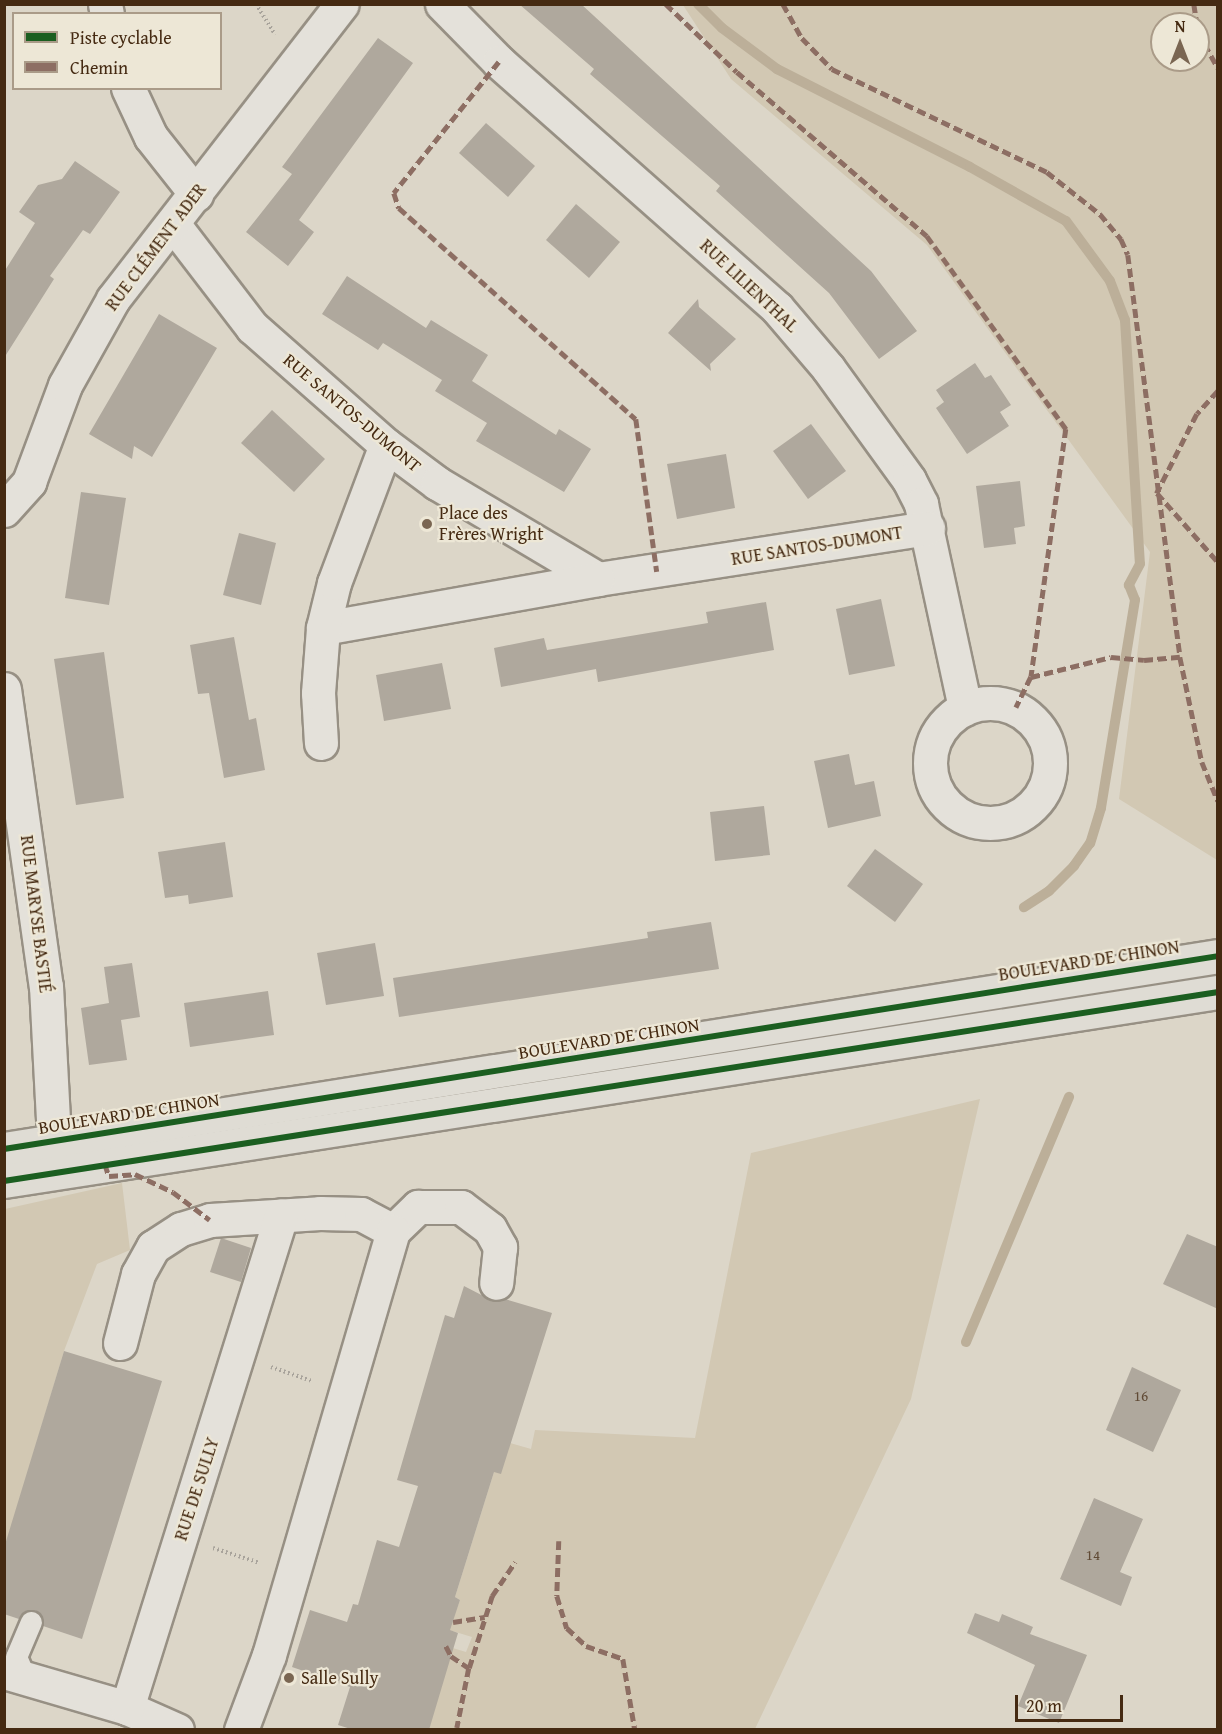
<!DOCTYPE html>
<html>
<head>
<meta charset="utf-8">
<style>
  body { margin:0 }
  #map { position:relative; width:1222px; height:1734px; overflow:hidden; background:#dcd6c8; font-family:"Gentium Book Plus",serif }
  div>[style] { position:absolute }
  [style*='--x'] { left:calc(var(--x)*1px); top:calc(var(--y)*1px); width:calc(var(--w)*1px); rotate:calc(var(--a)*1deg) }
  .green>* { inset:0; background:#d2c8b3 }
  .stream>* { height:10px; margin:-5px; padding:0 5px; transform-origin:5px; border-radius:5px; background:#bcaf99 }
  .building>* { inset:0; background:#afa89d }
  .path>* { height:4px; margin-top:-2px; transform-origin:0; background:repeating-linear-gradient(90deg,#a8a39b 0 1.5px,transparent 0 4.5px) }
  .roads { filter:drop-shadow(2px 0 #979084) drop-shadow(-2px 0 #979084) drop-shadow(0 2px #979084) drop-shadow(0 -2px #979084) }
  .lane>* { height:21px; margin:-10.5px; padding:0 10.5px; transform-origin:10.5px; border-radius:10.5px; background:#e4e1da }
  .street>* { height:33px; margin:-16.5px; padding:0 16.5px; transform-origin:16.5px; border-radius:16.5px; background:#e4e1da }
  .street>.ring { margin:-16.5px; padding:0; box-sizing:content-box; background:none; border:33px solid #e4e1da; border-radius:50% }
  .primary>* { height:33px; margin:-16.5px; padding:0 16.5px; transform-origin:16.5px; border-radius:16.5px; background:#dfdcd4 }
  .quiet>* { height:4.5px; margin-top:-2.25px; transform-origin:0; background:repeating-linear-gradient(90deg,#8d6e63 0 9px,transparent 0 13.5px) }
  .cycleway>* { height:6px; margin:-3px; padding:0 3px; transform-origin:3px; border-radius:3px; background:#1b5e20 }
  .dots>* { width:16px; height:16px; translate:-50% -50%; box-sizing:border-box; border:3px solid #ede7d6; border-radius:50% }
  span { translate:-50% -50%; white-space:nowrap; text-align:center; line-height:1.15; -webkit-text-stroke:4.5px #ede7d6; paint-order:stroke }
  .number-label { font-size:15px; color:#604a35 }
  .number-label span { -webkit-text-stroke-width:0 }
  .street-label { font-size:18px; color:#452a12 }
  .poi-label { font-size:18px; color:#452a12 }
  .left { translate:0 -50%; text-align:left }
  .frame { position:absolute; inset:0; border:6px solid #452a12; pointer-events:none }
  .legend { position:absolute; left:12px; top:12px; width:210px; height:78px; box-sizing:border-box; background:#ede7d6; border:2px solid #aa9b88; margin:0; padding:8px 10px; list-style:none; font-size:18px; color:#452a12 }
  .legend li { display:flex; align-items:center; gap:12px; height:30px }
  .legend b { width:30px; border:2px solid #aa9b88 }
  .north { position:absolute; left:1150px; top:12px; width:60px; height:60px; box-sizing:border-box; background:#ede7d6; border:2px solid #aa9b88; border-radius:50%; rotate:0deg; font-size:16px; font-weight:700; line-height:24px; text-align:center; color:#452a12 }
  .north::after { content:''; display:block; margin:auto; width:21px; height:27px; background:#7a6652; clip-path:polygon(50% 0,100% 100%,50% 72%,0 100%) }
  .scale { position:absolute; left:1015px; top:1695px; width:108px; height:27px; box-sizing:border-box; border:3px solid #452a12; border-top:0; padding-left:8px; font-size:18px; line-height:21px; white-space:nowrap; color:#452a12; -webkit-text-stroke:4px #ede7d6; paint-order:stroke }
</style>
</head>
<body>
<div id="map">
  <div class="green">
    <div style="clip-path:polygon(evenodd,683px 5px,1217px 5px,1217px 860px,1119px 799px,1150px 552px,927px 245px,731px 79px,683px 5px,1162px 24px,1198px 24px,1198px 60px,1162px 60px,1162px 24px)"></div>
    <div style="clip-path:polygon(980px 1099px,911px 1399px,755px 1729px,429px 1730px,446px 1646px,466px 1652px,472px 1637px,449px 1630px,460px 1600px,455px 1597px,494px 1472px,510px 1443px,531px 1449px,535px 1430px,695px 1438px,751px 1153px)"></div>
    <div style="clip-path:polygon(122px 1183px,130px 1250px,97px 1264px,64px 1351px,5px 1548px,5px 1209px)"></div>
  </div>
  <div class="stream">
    <div style="--x:698;--y:4;--w:34;--a:45"></div>
    <div style="--x:722;--y:28;--w:69;--a:36.7"></div>
    <div style="--x:777;--y:69;--w:216;--a:26.9"></div>
    <div style="--x:970;--y:167;--w:110;--a:29.4"></div>
    <div style="--x:1066;--y:221;--w:74;--a:53.7"></div>
    <div style="--x:1110;--y:281;--w:42;--a:69"></div>
    <div style="--x:1125;--y:320;--w:244;--a:86.5"></div>
    <div style="--x:1140;--y:564;--w:24;--a:118"></div>
    <div style="--x:1129;--y:585;--w:16;--a:68"></div>
    <div style="--x:1135;--y:600;--w:211;--a:99.3"></div>
    <div style="--x:1101;--y:808;--w:37;--a:107"></div>
    <div style="--x:1090;--y:843;--w:28;--a:125"></div>
    <div style="--x:1074;--y:866;--w:35;--a:135"></div>
    <div style="--x:1049;--y:891;--w:30;--a:147"></div>
    <div style="--x:966;--y:1342;--w:266;--a:-67.2"></div>
  </div>
  <div class="building">
    <div style="clip-path:polygon(519px 4px,581px 4px,871px 271px,917px 331px,879px 359px,829px 293px,716px 191px,720px 186px,590px 74px,594px 69px)"></div>
    <div style="clip-path:polygon(378px 38px,413px 63px,299px 220px,314px 232px,288px 266px,246px 232px,292px 174px,282px 167px)"></div>
    <div style="clip-path:polygon(486px 123px,535px 166px,508px 197px,459px 153px)"></div>
    <div style="clip-path:polygon(75px 161px,120px 192px,90px 234px,83px 230px,50px 276px,54px 279px,4px 358px,4px 272px,35px 223px,19px 212px,38px 185px,62px 179px)"></div>
    <div style="clip-path:polygon(576px 204px,620px 242px,589px 278px,546px 240px)"></div>
    <div style="clip-path:polygon(347px 276px,426px 328px,431px 320px,488px 355px,472px 381px,556px 435px,559px 429px,591px 449px,564px 492px,476px 441px,487px 423px,435px 391px,442px 380px,383px 343px,378px 350px,322px 314px)"></div>
    <div style="clip-path:polygon(698px 299px,699px 307px,736px 339px,710px 364px,711px 371px,668px 333px)"></div>
    <div style="clip-path:polygon(159px 314px,217px 348px,152px 457px,134px 446px,132px 459px,89px 434px)"></div>
    <div style="clip-path:polygon(975px 363px,985px 378px,991px 375px,1011px 405px,1000px 412px,1009px 426px,967px 454px,936px 408px,944px 402px,936px 390px)"></div>
    <div style="clip-path:polygon(272px 410px,325px 459px,294px 492px,241px 443px)"></div>
    <div style="clip-path:polygon(811px 424px,846px 471px,808px 499px,773px 451px)"></div>
    <div style="clip-path:polygon(726px 454px,735px 508px,677px 519px,667px 464px)"></div>
    <div style="clip-path:polygon(1020px 481px,1025px 526px,1014px 528px,1016px 544px,984px 548px,976px 486px)"></div>
    <div style="clip-path:polygon(81px 492px,126px 498px,109px 605px,65px 598px)"></div>
    <div style="clip-path:polygon(239px 533px,276px 543px,261px 605px,223px 595px)"></div>
    <div style="clip-path:polygon(881px 599px,895px 666px,849px 675px,836px 609px)"></div>
    <div style="clip-path:polygon(766px 602px,774px 650px,598px 682px,596px 669px,501px 687px,494px 648px,544px 638px,547px 650px,708px 623px,706px 612px)"></div>
    <div style="clip-path:polygon(234px 637px,249px 720px,256px 718px,265px 770px,224px 778px,209px 693px,198px 694px,190px 645px)"></div>
    <div style="clip-path:polygon(104px 652px,124px 798px,76px 805px,54px 659px)"></div>
    <div style="clip-path:polygon(442px 663px,451px 709px,384px 721px,376px 675px)"></div>
    <div style="clip-path:polygon(849px 754px,855px 785px,874px 781px,881px 816px,828px 828px,814px 761px)"></div>
    <div style="clip-path:polygon(764px 806px,770px 855px,715px 861px,710px 812px)"></div>
    <div style="clip-path:polygon(225px 842px,233px 897px,189px 904px,188px 895px,165px 898px,158px 852px)"></div>
    <div style="clip-path:polygon(875px 849px,923px 884px,895px 922px,847px 886px)"></div>
    <div style="clip-path:polygon(711px 922px,719px 969px,399px 1017px,393px 978px,648px 938px,647px 932px)"></div>
    <div style="clip-path:polygon(375px 943px,384px 996px,326px 1005px,317px 953px)"></div>
    <div style="clip-path:polygon(132px 963px,140px 1017px,121px 1020px,127px 1060px,89px 1065px,81px 1008px,109px 1003px,104px 967px)"></div>
    <div style="clip-path:polygon(268px 991px,274px 1035px,190px 1047px,184px 1003px)"></div>
    <div style="clip-path:polygon(1187px 1234px,1218px 1247px,1218px 1309px,1163px 1284px)"></div>
    <div style="clip-path:polygon(221px 1238px,251px 1248px,241px 1282px,210px 1272px)"></div>
    <div style="clip-path:polygon(464px 1286px,493px 1301px,505px 1299px,552px 1313px,501px 1474px,494px 1472px,455px 1597px,460px 1600px,450px 1630px,458px 1633px,429px 1730px,354px 1730px,338px 1725px,350px 1687px,292px 1667px,310px 1610px,347px 1622px,353px 1604px,358px 1605px,377px 1540px,399px 1547px,418px 1486px,397px 1480px,445px 1315px,454px 1318px)"></div>
    <div style="clip-path:polygon(64px 1351px,162px 1381px,82px 1639px,43px 1626px,41px 1615px,35px 1610px,24px 1612px,19px 1619px,4px 1614px,4px 1548px)"></div>
    <div style="clip-path:polygon(1132px 1367px,1181px 1390px,1153px 1452px,1106px 1430px)"></div>
    <div style="clip-path:polygon(1094px 1498px,1143px 1519px,1120px 1572px,1132px 1577px,1121px 1606px,1060px 1579px)"></div>
    <div style="clip-path:polygon(975px 1613px,999px 1622px,1002px 1614px,1033px 1627px,1030px 1634px,1087px 1655px,1059px 1723px,1018px 1706px,1035px 1665px,967px 1633px)"></div>
  </div>
  <div class="path">
    <div style="--x:256;--y:4;--w:36;--a:58"></div>
    <div style="--x:271;--y:1367;--w:43;--a:18.9"></div>
    <div style="--x:213;--y:1548;--w:49;--a:17.7"></div>
  </div>
  <div class="roads">
    <div class="lane">
      <div style="--x:26;--y:1680;--w:25;--a:-113"></div>
      <div style="--x:16;--y:1657;--w:38;--a:-67"></div>
    </div>
    <div class="street">
      <div style="--x:105;--y:4;--w:10;--a:79"></div>
      <div style="--x:442;--y:4;--w:81;--a:45.5"></div>
      <div style="--x:499;--y:62;--w:371;--a:41.5"></div>
      <div style="--x:777;--y:308;--w:79;--a:49.6"></div>
      <div style="--x:828;--y:368;--w:138;--a:54.1"></div>
      <div style="--x:909;--y:480;--w:27;--a:63"></div>
      <div style="--x:921;--y:504;--w:209;--a:77.8"></div>
      <div style="--x:128;--y:88;--w:54;--a:64.9"></div>
      <div style="--x:151;--y:137;--w:73;--a:51.7"></div>
      <div style="--x:173;--y:224;--w:130;--a:52.5"></div>
      <div style="--x:252;--y:327;--w:179;--a:41.4"></div>
      <div style="--x:386;--y:445;--w:64;--a:36.7"></div>
      <div style="--x:437;--y:483;--w:187;--a:30.8"></div>
      <div style="--x:598;--y:579;--w:334;--a:-8.8"></div>
      <div style="--x:4;--y:510;--w:38;--a:-48"></div>
      <div style="--x:29;--y:482;--w:103;--a:-69.6"></div>
      <div style="--x:65;--y:385;--w:98;--a:-60.8"></div>
      <div style="--x:113;--y:299;--w:373;--a:-52.2"></div>
      <div style="--x:323;--y:628;--w:279;--a:-10.1"></div>
      <div style="--x:4;--y:689;--w:300;--a:82"></div>
      <div style="--x:46;--y:986;--w:155;--a:87"></div>
      <div class="ring" style="left:930px;top:703px;width:87px;height:87px"></div>
      <div style="--x:321;--y:743;--w:50;--a:-93.4"></div>
      <div style="--x:318;--y:693;--w:65;--a:-85.6"></div>
      <div style="--x:323;--y:628;--w:46;--a:-76.3"></div>
      <div style="--x:334;--y:583;--w:147;--a:-69.4"></div>
      <div style="--x:393;--y:1231;--w:35;--a:-44"></div>
      <div style="--x:418;--y:1207;--w:43;--a:0"></div>
      <div style="--x:461;--y:1207;--w:36;--a:37"></div>
      <div style="--x:490;--y:1229;--w:21;--a:61"></div>
      <div style="--x:500;--y:1247;--w:36;--a:96"></div>
      <div style="--x:120;--y:1343;--w:71;--a:-75.4"></div>
      <div style="--x:138;--y:1274;--w:31;--a:-61"></div>
      <div style="--x:153;--y:1247;--w:33;--a:-33"></div>
      <div style="--x:181;--y:1229;--w:30;--a:-17"></div>
      <div style="--x:210;--y:1220;--w:110;--a:-3.6"></div>
      <div style="--x:320;--y:1213;--w:41;--a:1.4"></div>
      <div style="--x:361;--y:1214;--w:36;--a:28"></div>
      <div style="--x:393;--y:1231;--w:442;--a:106.3"></div>
      <div style="--x:269;--y:1655;--w:80;--a:110.5"></div>
      <div style="--x:4;--y:1672;--w:128;--a:16.3"></div>
      <div style="--x:177;--y:1730;--w:55;--a:-156.3"></div>
      <div style="--x:127;--y:1708;--w:516;--a:-72.62"></div>
    </div>
    <div class="primary">
      <div style="--x:4;--y:1149;--w:1229;--a:-9.03"></div>
      <div style="--x:4;--y:1181;--w:1229;--a:-8.85"></div>
    </div>
  </div>
  <div class="quiet">
    <div style="--x:666;--y:4;--w:98;--a:43.8"></div>
    <div style="--x:737;--y:72;--w:251;--a:40.8"></div>
    <div style="--x:927;--y:236;--w:238;--a:54.2"></div>
    <div style="--x:1066;--y:429;--w:250;--a:98"></div>
    <div style="--x:1031;--y:677;--w:34;--a:116"></div>
    <div style="--x:783;--y:4;--w:39;--a:61"></div>
    <div style="--x:802;--y:38;--w:43;--a:45.9"></div>
    <div style="--x:832;--y:69;--w:238;--a:25.6"></div>
    <div style="--x:1047;--y:172;--w:68;--a:38.4"></div>
    <div style="--x:1100;--y:214;--w:33;--a:50"></div>
    <div style="--x:1121;--y:239;--w:17;--a:66"></div>
    <div style="--x:1128;--y:255;--w:405;--a:82.6"></div>
    <div style="--x:1180;--y:657;--w:107;--a:78.2"></div>
    <div style="--x:1202;--y:762;--w:42;--a:67.7"></div>
    <div style="--x:1194;--y:4;--w:20;--a:81"></div>
    <div style="--x:1198;--y:32;--w:41;--a:60.9"></div>
    <div style="--x:499;--y:62;--w:168;--a:128.7"></div>
    <div style="--x:394;--y:193;--w:16;--a:72"></div>
    <div style="--x:399;--y:208;--w:317;--a:41.7"></div>
    <div style="--x:636;--y:419;--w:154;--a:82.2"></div>
    <div style="--x:1218;--y:391;--w:31;--a:132"></div>
    <div style="--x:1197;--y:414;--w:89;--a:116.9"></div>
    <div style="--x:1157;--y:493;--w:92;--a:48.5"></div>
    <div style="--x:1031;--y:677;--w:82;--a:-14"></div>
    <div style="--x:1111;--y:657;--w:33;--a:5"></div>
    <div style="--x:1144;--y:660;--w:36;--a:-5"></div>
    <div style="--x:105;--y:1164;--w:13;--a:72"></div>
    <div style="--x:109;--y:1176;--w:26;--a:-4"></div>
    <div style="--x:135;--y:1174;--w:42;--a:25.3"></div>
    <div style="--x:173;--y:1192;--w:46;--a:37.1"></div>
    <div style="--x:559;--y:1541;--w:55;--a:92.1"></div>
    <div style="--x:557;--y:1596;--w:34;--a:73"></div>
    <div style="--x:567;--y:1628;--w:26;--a:43"></div>
    <div style="--x:586;--y:1646;--w:39;--a:19"></div>
    <div style="--x:623;--y:1659;--w:72;--a:80.4"></div>
    <div style="--x:453;--y:1622;--w:32;--a:-9"></div>
    <div style="--x:446;--y:1646;--w:11;--a:63"></div>
    <div style="--x:451;--y:1656;--w:22;--a:34"></div>
    <div style="--x:469;--y:1668;--w:61;--a:101.3"></div>
    <div style="--x:469;--y:1668;--w:76;--a:-72.3"></div>
    <div style="--x:492;--y:1596;--w:41;--a:-55.9"></div>
  </div>
  <div class="cycleway">
    <div style="--x:4;--y:1149;--w:1229;--a:-9.03"></div>
    <div style="--x:4;--y:1181;--w:1229;--a:-8.85"></div>
  </div>
  <div class="dots">
    <div style="left:427px;top:524px;background:#7a6652"></div>
    <div style="left:289px;top:1678px;background:#7a6652"></div>
  </div>
  <div class="number-label">
    <span style="left:1141px;top:1396px">16</span>
    <span style="left:1093px;top:1555px">14</span>
  </div>
  <div class="street-label">
    <span style="left:156px;top:247px;rotate:-53deg">RUE CLÉMENT ADER</span>
    <span style="left:749px;top:286px;rotate:43deg">RUE LILIENTHAL</span>
    <span style="left:352px;top:413px;rotate:40deg">RUE SANTOS-DUMONT</span>
    <span style="left:817px;top:546px;rotate:-9deg">RUE SANTOS-DUMONT</span>
    <span style="left:36px;top:914px;rotate:83deg">RUE MARYSE BASTIÉ</span>
    <span style="left:1089px;top:961px;rotate:-9deg">BOULEVARD DE CHINON</span>
    <span style="left:609px;top:1039px;rotate:-9deg">BOULEVARD DE CHINON</span>
    <span style="left:129px;top:1114px;rotate:-9deg">BOULEVARD DE CHINON</span>
    <span style="left:197px;top:1489px;rotate:-72deg">RUE DE SULLY</span>
  </div>
  <div class="poi-label">
    <span class="left" style="left:439px;top:524px">Place des<br>Frères Wright</span>
    <span class="left" style="left:301px;top:1678px">Salle Sully</span>
  </div>
  <div class="frame"></div>
  <ul class="legend">
  <li><b style="height:8px;background:#1b5e20"></b>Piste cyclable</li>
  <li><b style="height:8px;background:#8d6e63"></b>Chemin</li>
  </ul>
  <div class="north">N</div>
  <div class="scale">20 m</div>
</div>
</body>
</html>
